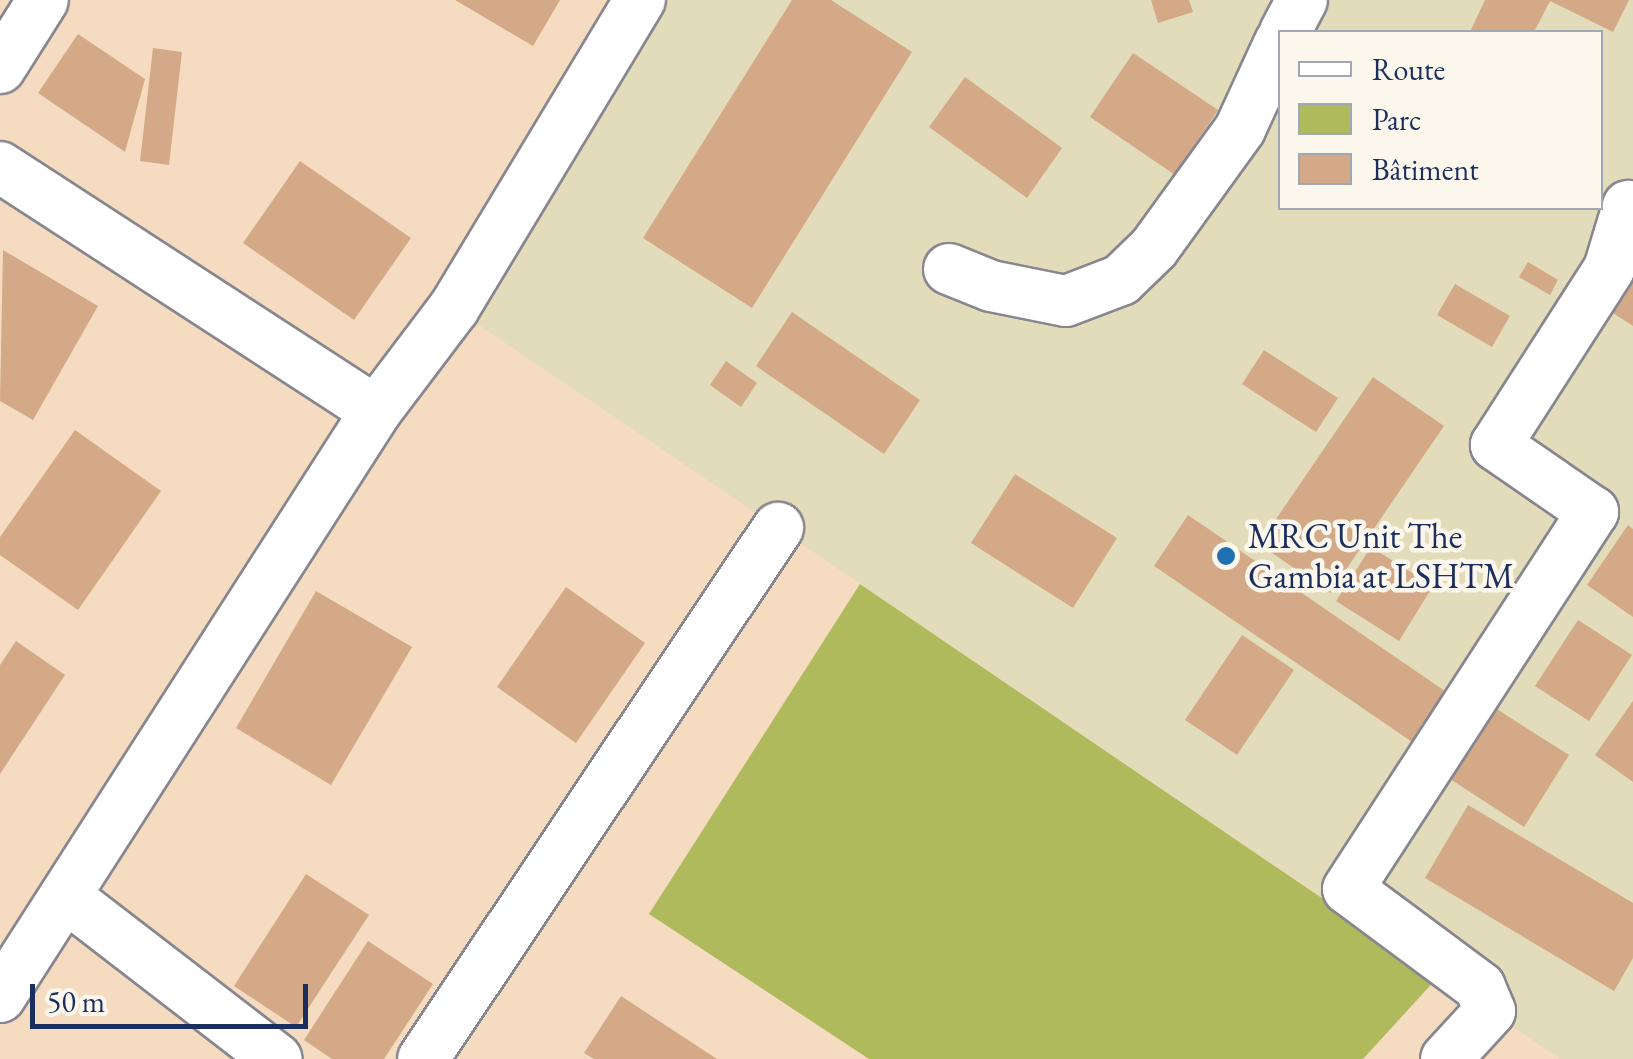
<!DOCTYPE html>
<html>
<head>
<meta charset="utf-8">
<style>
  body { margin:0 }
  #map { position:relative; width:1633px; height:1059px; overflow:hidden; background:#f5dcc0; font-family:"EB Garamond",serif }
  div>[style] { position:absolute }
  [style*='--x'] { left:calc(var(--x)*1px); top:calc(var(--y)*1px); width:calc(var(--w)*1px); rotate:calc(var(--a)*1deg) }
  .built>* { inset:0; background:#e2dcba }
  .green>* { inset:0; background:#aeba5c }
  .building>* { inset:0; background:#d3a988 }
  .roads { filter:drop-shadow(2px 0 #88868f) drop-shadow(-2px 0 #88868f) drop-shadow(0 2px #88868f) drop-shadow(0 -2px #88868f) }
  .minor>* { height:50px; margin:-25px; padding:0 25px; transform-origin:25px; border-radius:25px; background:#fff }
  .dots>* { width:28px; height:28px; translate:-50% -50%; box-sizing:border-box; border:5px solid #fbf7ec; border-radius:50% }
  span { translate:-50% -50%; white-space:nowrap; text-align:center; line-height:1.15; -webkit-text-stroke:9px #fbf7ec; paint-order:stroke }
  .poi-label { font-size:35px; color:#1b2f5e }
  .left { translate:0 -50%; text-align:left }
  .legend { position:absolute; left:1278px; top:30px; width:325px; height:180px; box-sizing:border-box; background:#fbf7ec; border:2px solid #a1a7b3; margin:0; padding:12px 18px; list-style:none; font-size:30px; color:#1b2f5e }
  .legend li { display:flex; align-items:center; gap:20px; height:50px }
  .legend b { width:50px; border:2px solid #a1a7b3 }
  .scale { position:absolute; left:30px; top:984px; width:278px; height:45px; box-sizing:border-box; border:5px solid #1b2f5e; border-top:0; padding-left:12px; font-size:30px; line-height:35px; white-space:nowrap; color:#1b2f5e; -webkit-text-stroke:8px #fbf7ec; paint-order:stroke }
</style>
</head>
<body>
<div id="map">
  <div class="built">
    <div style="clip-path:polygon(evenodd,667px 0,1633px 0,1633px 1059px,1560px 1059px,454px 308px,667px 0,1280px 32px,1600px 32px,1600px 208px,1280px 208px,1280px 32px)"></div>
  </div>
  <div class="green">
    <div style="clip-path:polygon(860px 584px,1438px 977px,1363px 1059px,869px 1059px,649px 914px)"></div>
  </div>
  <div class="building">
    <div style="clip-path:polygon(455px 0,560px 0,533px 46px)"></div>
    <div style="clip-path:polygon(792px 0,831px 0,912px 52px,752px 308px,643px 238px)"></div>
    <div style="clip-path:polygon(1151px 0,1189px 0,1193px 12px,1158px 23px)"></div>
    <div style="clip-path:polygon(1485px 0,1629px 0,1613px 32px,1550px 1px,1534px 32px,1470px 32px)"></div>
    <div style="clip-path:polygon(78px 34px,145px 79px,125px 152px,38px 93px)"></div>
    <div style="clip-path:polygon(153px 48px,182px 52px,169px 165px,140px 161px)"></div>
    <div style="clip-path:polygon(1133px 53px,1218px 110px,1175px 175px,1090px 117px)"></div>
    <div style="clip-path:polygon(965px 77px,1062px 148px,1027px 198px,929px 127px)"></div>
    <div style="clip-path:polygon(300px 161px,411px 238px,354px 320px,243px 243px)"></div>
    <div style="clip-path:polygon(3px 250px,98px 306px,33px 420px,0 401px)"></div>
    <div style="clip-path:polygon(1528px 262px,1558px 280px,1550px 295px,1519px 277px)"></div>
    <div style="clip-path:polygon(1633px 283px,1633px 326px,1613px 313px)"></div>
    <div style="clip-path:polygon(1455px 284px,1510px 316px,1492px 347px,1437px 315px)"></div>
    <div style="clip-path:polygon(792px 312px,920px 400px,884px 454px,756px 366px)"></div>
    <div style="clip-path:polygon(1264px 350px,1338px 398px,1316px 432px,1242px 384px)"></div>
    <div style="clip-path:polygon(726px 361px,757px 383px,741px 407px,710px 385px)"></div>
    <div style="clip-path:polygon(1373px 377px,1444px 426px,1330px 593px,1259px 544px)"></div>
    <div style="clip-path:polygon(75px 430px,161px 491px,78px 610px,0 555px,0 537px)"></div>
    <div style="clip-path:polygon(1015px 474px,1117px 538px,1073px 608px,971px 543px)"></div>
    <div style="clip-path:polygon(1188px 515px,1458px 700px,1424px 750px,1154px 566px)"></div>
    <div style="clip-path:polygon(1628px 525px,1633px 529px,1633px 617px,1587px 585px)"></div>
    <div style="clip-path:polygon(1371px 547px,1433px 586px,1399px 641px,1336px 601px)"></div>
    <div style="clip-path:polygon(566px 587px,645px 643px,576px 743px,497px 687px)"></div>
    <div style="clip-path:polygon(316px 591px,412px 647px,331px 785px,236px 728px)"></div>
    <div style="clip-path:polygon(1578px 620px,1632px 655px,1589px 721px,1535px 686px)"></div>
    <div style="clip-path:polygon(1242px 635px,1294px 670px,1237px 755px,1185px 720px)"></div>
    <div style="clip-path:polygon(16px 641px,65px 675px,0 774px,0 665px)"></div>
    <div style="clip-path:polygon(1633px 701px,1633px 782px,1595px 755px)"></div>
    <div style="clip-path:polygon(1495px 708px,1569px 755px,1524px 827px,1450px 779px)"></div>
    <div style="clip-path:polygon(1468px 805px,1633px 903px,1633px 958px,1614px 991px,1425px 878px)"></div>
    <div style="clip-path:polygon(306px 874px,369px 915px,296px 1027px,234px 986px)"></div>
    <div style="clip-path:polygon(368px 941px,433px 984px,384px 1059px,332px 1059px,304px 1040px)"></div>
    <div style="clip-path:polygon(621px 996px,717px 1059px,594px 1059px,584px 1053px)"></div>
  </div>
  <div class="roads">
    <div class="minor">
      <div style="--x:1285;--y:32;--w:36;--a:-62"></div>
      <div style="--x:0;--y:68;--w:80;--a:-57.7"></div>
      <div style="--x:0;--y:167;--w:448;--a:33"></div>
      <div style="--x:949;--y:269;--w:45;--a:22"></div>
      <div style="--x:991;--y:286;--w:76;--a:11.3"></div>
      <div style="--x:1066;--y:301;--w:59;--a:-20.9"></div>
      <div style="--x:1121;--y:280;--w:46;--a:-44.1"></div>
      <div style="--x:1154;--y:248;--w:147;--a:-54.1"></div>
      <div style="--x:1240;--y:129;--w:96;--a:-65.3"></div>
      <div style="--x:65;--y:896;--w:267;--a:37.6"></div>
      <div style="--x:0;--y:997;--w:696;--a:-57.31"></div>
      <div style="--x:376;--y:411;--w:129;--a:-52.9"></div>
      <div style="--x:454;--y:308;--w:360;--a:-58.9"></div>
      <div style="--x:423;--y:1059;--w:639;--a:-56.24"></div>
      <div style="--x:1446;--y:1059;--w:65;--a:-47.5"></div>
      <div style="--x:1490;--y:1011;--w:26;--a:-113"></div>
      <div style="--x:1480;--y:987;--w:164;--a:-143.4"></div>
      <div style="--x:1348;--y:889;--w:450;--a:-57"></div>
      <div style="--x:1593;--y:512;--w:118;--a:-145.4"></div>
      <div style="--x:1496;--y:445;--w:209;--a:-57.3"></div>
      <div style="--x:1609;--y:269;--w:66;--a:-73.2"></div>
    </div>
  </div>
  <div class="dots">
    <div style="left:1226px;top:556px;background:#1f6fb2"></div>
  </div>
  <div class="poi-label">
    <span class="left" style="left:1248px;top:556px">MRC Unit The<br>Gambia at LSHTM</span>
  </div>
  <ul class="legend">
  <li><b style="height:12px;background:#fff"></b>Route</li>
  <li><b style="height:28px;background:#aeba5c"></b>Parc</li>
  <li><b style="height:28px;background:#d3a988"></b>Bâtiment</li>
  </ul>
  <div class="scale">50 m</div>
</div>
</body>
</html>
